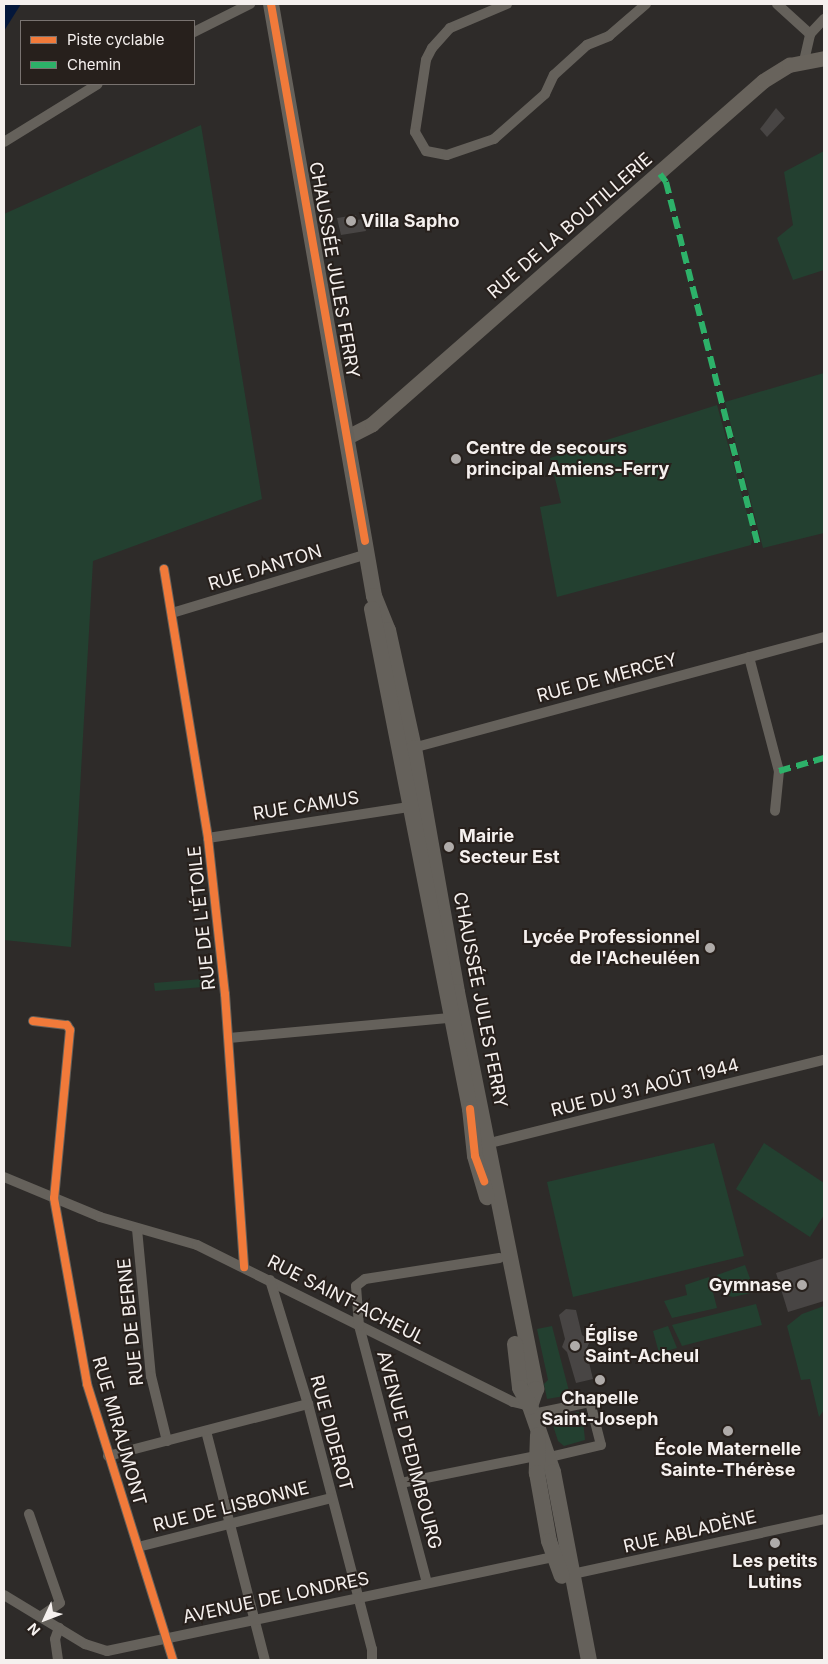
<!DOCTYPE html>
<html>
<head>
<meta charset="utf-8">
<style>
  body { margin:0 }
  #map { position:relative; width:828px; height:1664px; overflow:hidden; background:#2e2b29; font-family:Inter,sans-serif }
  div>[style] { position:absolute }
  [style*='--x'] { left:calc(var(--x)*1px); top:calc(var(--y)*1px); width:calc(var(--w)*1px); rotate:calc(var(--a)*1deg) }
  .green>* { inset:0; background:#234030 }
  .water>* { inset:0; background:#04173b }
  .building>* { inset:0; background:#484544 }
  .street>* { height:10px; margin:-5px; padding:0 5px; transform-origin:5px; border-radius:5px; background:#65615b }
  .secondary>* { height:15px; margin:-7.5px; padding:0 7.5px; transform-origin:7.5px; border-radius:7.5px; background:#68635c }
  .primary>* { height:16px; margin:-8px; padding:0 8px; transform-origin:8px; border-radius:8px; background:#65615b }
  .quiet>* { height:6px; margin-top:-3px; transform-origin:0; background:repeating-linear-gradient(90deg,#2db169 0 12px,transparent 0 18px) }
  .cycleway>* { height:8px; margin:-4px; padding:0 4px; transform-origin:4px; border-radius:4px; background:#f17a3a }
  .dots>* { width:14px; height:14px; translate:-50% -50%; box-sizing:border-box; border:2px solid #27201c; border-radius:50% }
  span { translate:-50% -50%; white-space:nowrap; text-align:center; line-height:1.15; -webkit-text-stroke:4px #27201c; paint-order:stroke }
  .poi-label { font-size:18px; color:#f5f0ee; font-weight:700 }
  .left { translate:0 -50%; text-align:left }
  .right { translate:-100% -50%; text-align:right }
  .street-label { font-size:18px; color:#f5f0ee }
  .frame { position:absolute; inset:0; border:5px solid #f5f0ee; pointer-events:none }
  .legend { position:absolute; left:20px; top:20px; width:175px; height:65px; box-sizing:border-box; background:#27201c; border:1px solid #797370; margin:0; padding:6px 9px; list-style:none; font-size:15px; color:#f5f0ee }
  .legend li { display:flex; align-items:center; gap:10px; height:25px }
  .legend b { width:25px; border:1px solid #797370 }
  .north { position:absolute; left:20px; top:1594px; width:50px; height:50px; -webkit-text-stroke:4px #27201c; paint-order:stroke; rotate:227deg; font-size:14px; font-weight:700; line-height:20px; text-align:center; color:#f5f0ee }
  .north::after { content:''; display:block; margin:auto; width:18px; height:22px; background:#f5f0ee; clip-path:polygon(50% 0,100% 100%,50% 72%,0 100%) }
</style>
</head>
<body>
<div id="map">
  <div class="green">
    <div style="clip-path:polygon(201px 125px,262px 499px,93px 561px,71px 947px,4px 940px,4px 214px)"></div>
    <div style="clip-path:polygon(824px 151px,824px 270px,793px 280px,777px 238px,793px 225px,784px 172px)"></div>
    <div style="clip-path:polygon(824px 373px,824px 533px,763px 548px,725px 402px)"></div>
    <div style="clip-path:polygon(717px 405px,753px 535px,751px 545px,557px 597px,540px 507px,561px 503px,550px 458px)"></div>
    <div style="clip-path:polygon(214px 978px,215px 986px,155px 991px,154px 983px)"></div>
    <div style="clip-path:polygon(714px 1143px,744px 1256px,573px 1297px,547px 1182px)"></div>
    <div style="clip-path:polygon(764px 1143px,824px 1183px,824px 1215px,810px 1237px,736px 1189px)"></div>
    <div style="clip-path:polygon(745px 1265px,755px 1292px,733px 1297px,725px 1295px,717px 1275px)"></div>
    <div style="clip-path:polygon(709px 1277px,717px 1308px,672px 1318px,664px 1301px,687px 1295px,685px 1285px)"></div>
    <div style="clip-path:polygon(756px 1304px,762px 1325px,682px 1346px,672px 1325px)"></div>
    <div style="clip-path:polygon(824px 1306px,824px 1410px,819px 1417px,810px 1379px,801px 1380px,787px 1326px,802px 1314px)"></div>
    <div style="clip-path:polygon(552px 1326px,570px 1395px,547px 1399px,544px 1384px,548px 1380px,537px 1329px)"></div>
    <div style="clip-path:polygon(668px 1326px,677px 1348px,659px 1353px,653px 1331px)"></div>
    <div style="clip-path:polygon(582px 1411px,585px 1440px,564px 1446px,558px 1441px,551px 1419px)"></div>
  </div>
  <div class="water">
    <div style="clip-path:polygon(6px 4px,21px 4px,4px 31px,4px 8px)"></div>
  </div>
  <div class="building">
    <div style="clip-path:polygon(776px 108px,785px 118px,767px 137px,760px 129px)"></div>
    <div style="clip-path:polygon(356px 215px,357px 220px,363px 219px,366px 231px,341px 235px,337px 218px)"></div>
    <div style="clip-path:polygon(824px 1258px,824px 1301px,788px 1312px,776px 1273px)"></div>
    <div style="clip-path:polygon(566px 1309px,576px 1310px,582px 1335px,590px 1341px,586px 1350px,593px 1379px,576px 1383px,567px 1352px,562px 1347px,565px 1339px,559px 1315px)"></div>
  </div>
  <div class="street">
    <div style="--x:507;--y:4;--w:62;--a:157.2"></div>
    <div style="--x:450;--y:28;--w:27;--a:132"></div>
    <div style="--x:432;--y:48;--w:13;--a:117"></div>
    <div style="--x:426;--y:60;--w:73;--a:98.7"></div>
    <div style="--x:415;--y:132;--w:22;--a:60"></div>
    <div style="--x:426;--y:151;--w:21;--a:11"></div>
    <div style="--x:447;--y:155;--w:50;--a:-18.8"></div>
    <div style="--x:494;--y:139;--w:68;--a:-41.4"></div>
    <div style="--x:545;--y:94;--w:21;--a:-65"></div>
    <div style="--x:554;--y:75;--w:45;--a:-42.3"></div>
    <div style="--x:587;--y:45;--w:24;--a:-22"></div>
    <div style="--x:609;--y:36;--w:49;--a:-40.9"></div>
    <div style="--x:777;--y:4;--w:45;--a:42.3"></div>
    <div style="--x:194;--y:32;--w:63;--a:-26.6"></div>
    <div style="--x:804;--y:61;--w:28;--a:-77"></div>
    <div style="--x:810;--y:34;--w:21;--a:-47"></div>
    <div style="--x:4;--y:142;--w:110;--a:-31.7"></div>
    <div style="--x:164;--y:569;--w:273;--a:80.7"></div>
    <div style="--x:208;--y:838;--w:157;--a:83.8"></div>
    <div style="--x:225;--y:994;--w:274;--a:86"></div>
    <div style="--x:172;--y:613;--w:204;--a:-16.8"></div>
    <div style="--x:749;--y:657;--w:118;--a:75.3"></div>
    <div style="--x:779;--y:771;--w:40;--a:95.7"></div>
    <div style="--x:409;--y:749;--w:430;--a:-15.1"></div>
    <div style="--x:208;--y:838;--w:203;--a:-8.8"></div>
    <div style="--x:33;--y:1021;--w:34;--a:7"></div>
    <div style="--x:67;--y:1025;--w:6;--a:59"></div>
    <div style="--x:70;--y:1030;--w:169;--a:95.4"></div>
    <div style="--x:54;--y:1198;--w:189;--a:79.9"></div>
    <div style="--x:87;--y:1384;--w:289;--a:72.7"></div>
    <div style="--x:229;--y:1038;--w:222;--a:-5.2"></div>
    <div style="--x:482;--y:1145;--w:352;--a:-14"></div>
    <div style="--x:4;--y:1177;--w:104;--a:22.6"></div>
    <div style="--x:100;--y:1217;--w:101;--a:16.1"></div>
    <div style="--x:197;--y:1245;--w:353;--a:26.4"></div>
    <div style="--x:513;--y:1402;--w:17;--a:13"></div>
    <div style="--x:137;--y:1229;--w:148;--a:84.6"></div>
    <div style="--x:151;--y:1376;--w:67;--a:76.2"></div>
    <div style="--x:270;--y:1280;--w:130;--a:73"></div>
    <div style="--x:308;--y:1404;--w:253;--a:75.4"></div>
    <div style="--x:372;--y:1649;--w:11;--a:90"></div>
    <div style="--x:533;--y:1414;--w:58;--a:-11.9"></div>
    <div style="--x:590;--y:1402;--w:44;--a:75.7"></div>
    <div style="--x:601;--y:1445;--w:52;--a:166.8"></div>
    <div style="--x:206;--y:1431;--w:236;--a:75.6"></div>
    <div style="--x:108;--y:1456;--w:207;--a:-14.6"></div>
    <div style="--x:401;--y:1483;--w:138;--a:-11.3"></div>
    <div style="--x:29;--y:1514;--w:94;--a:70.8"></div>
    <div style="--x:60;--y:1603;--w:24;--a:145"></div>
    <div style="--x:138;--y:1547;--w:200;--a:-14.2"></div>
    <div style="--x:568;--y:1575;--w:262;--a:-12.3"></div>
    <div style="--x:427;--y:1583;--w:266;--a:-104.8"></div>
    <div style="--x:359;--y:1326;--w:40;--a:-94.3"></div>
    <div style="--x:356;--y:1286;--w:11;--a:-38"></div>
    <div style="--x:365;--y:1279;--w:136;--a:-8.9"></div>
    <div style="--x:4;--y:1595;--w:95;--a:31.2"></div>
    <div style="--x:85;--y:1644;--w:23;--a:18"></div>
    <div style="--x:107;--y:1651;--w:462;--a:-11.9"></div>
    <div style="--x:58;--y:1660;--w:21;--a:-98"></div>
    <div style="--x:55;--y:1639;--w:12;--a:-70"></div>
  </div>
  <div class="secondary">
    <div style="--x:347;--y:437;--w:28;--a:-27"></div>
    <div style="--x:372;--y:424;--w:520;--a:-41.26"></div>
    <div style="--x:763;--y:81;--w:31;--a:-32"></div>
    <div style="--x:789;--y:65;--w:36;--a:-11"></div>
  </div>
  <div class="primary">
    <div style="--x:271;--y:4;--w:601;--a:80.13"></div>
    <div style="--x:374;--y:596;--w:37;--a:68"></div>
    <div style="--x:388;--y:630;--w:121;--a:77.6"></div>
    <div style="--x:414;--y:748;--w:248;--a:80"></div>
    <div style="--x:457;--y:992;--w:405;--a:78.7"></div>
    <div style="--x:536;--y:1389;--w:18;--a:109"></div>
    <div style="--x:530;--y:1406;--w:70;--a:70.8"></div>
    <div style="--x:553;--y:1472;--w:191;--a:79.2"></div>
    <div style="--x:372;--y:609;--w:510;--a:78.91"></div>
    <div style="--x:470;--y:1109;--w:47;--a:83.9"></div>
    <div style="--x:475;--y:1156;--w:43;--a:73.7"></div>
    <div style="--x:515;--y:1344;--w:44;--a:83.5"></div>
    <div style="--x:520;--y:1388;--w:21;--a:61"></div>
    <div style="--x:538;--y:1435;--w:38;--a:92"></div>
    <div style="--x:537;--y:1473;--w:69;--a:80"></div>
    <div style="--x:549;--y:1541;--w:37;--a:70"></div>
  </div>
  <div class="quiet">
    <div style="--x:660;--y:174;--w:10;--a:53"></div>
    <div style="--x:666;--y:182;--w:375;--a:75.8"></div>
    <div style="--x:779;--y:771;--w:47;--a:-16.1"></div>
  </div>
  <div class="cycleway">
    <div style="--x:271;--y:4;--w:545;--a:80.07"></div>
    <div style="--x:164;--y:569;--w:273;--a:80.7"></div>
    <div style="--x:208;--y:838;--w:157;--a:83.8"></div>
    <div style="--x:225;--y:994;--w:274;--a:86"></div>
    <div style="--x:33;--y:1021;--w:34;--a:7"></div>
    <div style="--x:67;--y:1025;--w:6;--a:59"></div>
    <div style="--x:70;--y:1030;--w:169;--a:95.4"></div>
    <div style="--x:54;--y:1198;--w:189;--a:79.9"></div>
    <div style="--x:87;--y:1384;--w:289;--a:72.7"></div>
    <div style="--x:470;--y:1109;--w:47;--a:83.9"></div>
    <div style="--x:475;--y:1156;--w:27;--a:70"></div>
  </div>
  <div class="dots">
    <div style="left:351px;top:221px;background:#afaba9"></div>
    <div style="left:456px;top:459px;background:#afaba9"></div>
    <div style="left:449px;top:847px;background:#afaba9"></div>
    <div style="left:710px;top:948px;background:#afaba9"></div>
    <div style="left:802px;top:1285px;background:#afaba9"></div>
    <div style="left:575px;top:1346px;background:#afaba9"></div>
    <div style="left:600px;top:1380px;background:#afaba9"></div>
    <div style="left:728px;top:1431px;background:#afaba9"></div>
    <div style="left:775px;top:1543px;background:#afaba9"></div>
  </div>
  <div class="poi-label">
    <span class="left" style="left:361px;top:221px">Villa Sapho</span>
    <span class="left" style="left:466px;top:459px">Centre de secours<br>principal Amiens-Ferry</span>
    <span class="left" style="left:459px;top:847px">Mairie<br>Secteur Est</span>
    <span class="right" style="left:700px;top:948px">Lycée Professionnel<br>de l'Acheuléen</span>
    <span class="right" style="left:792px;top:1285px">Gymnase</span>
    <span class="left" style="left:585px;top:1346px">Église<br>Saint-Acheul</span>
    <span style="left:600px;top:1409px">Chapelle<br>Saint-Joseph</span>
    <span style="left:728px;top:1460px">École Maternelle<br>Sainte-Thérèse</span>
    <span style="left:775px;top:1572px">Les petits<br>Lutins</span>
  </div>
  <div class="street-label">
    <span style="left:570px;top:226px;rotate:-41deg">RUE DE LA BOUTILLERIE</span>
    <span style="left:334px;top:270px;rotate:80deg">CHAUSSÉE JULES FERRY</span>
    <span style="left:265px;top:568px;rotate:-17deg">RUE DANTON</span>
    <span style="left:607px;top:678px;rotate:-15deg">RUE DE MERCEY</span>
    <span style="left:306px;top:806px;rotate:-9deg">RUE CAMUS</span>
    <span style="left:202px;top:918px;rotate:-96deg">RUE DE L'ÉTOILE</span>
    <span style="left:480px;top:1000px;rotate:79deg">CHAUSSÉE JULES FERRY</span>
    <span style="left:645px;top:1088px;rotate:-14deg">RUE DU 31 AOÛT 1944</span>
    <span style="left:346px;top:1300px;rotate:27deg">RUE SAINT-ACHEUL</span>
    <span style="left:131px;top:1322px;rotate:-96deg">RUE DE BERNE</span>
    <span style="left:119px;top:1431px;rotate:74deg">RUE MIRAUMONT</span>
    <span style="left:331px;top:1433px;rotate:75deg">RUE DIDEROT</span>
    <span style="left:409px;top:1450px;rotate:75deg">AVENUE D'EDIMBOURG</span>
    <span style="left:231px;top:1507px;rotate:-14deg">RUE DE LISBONNE</span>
    <span style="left:690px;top:1532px;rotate:-13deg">RUE ABLADÈNE</span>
    <span style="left:276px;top:1598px;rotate:-12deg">AVENUE DE LONDRES</span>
  </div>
  <div class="frame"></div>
  <ul class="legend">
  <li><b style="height:6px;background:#f17a3a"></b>Piste cyclable</li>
  <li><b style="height:6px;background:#2db169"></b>Chemin</li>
  </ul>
  <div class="north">N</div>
</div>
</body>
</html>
